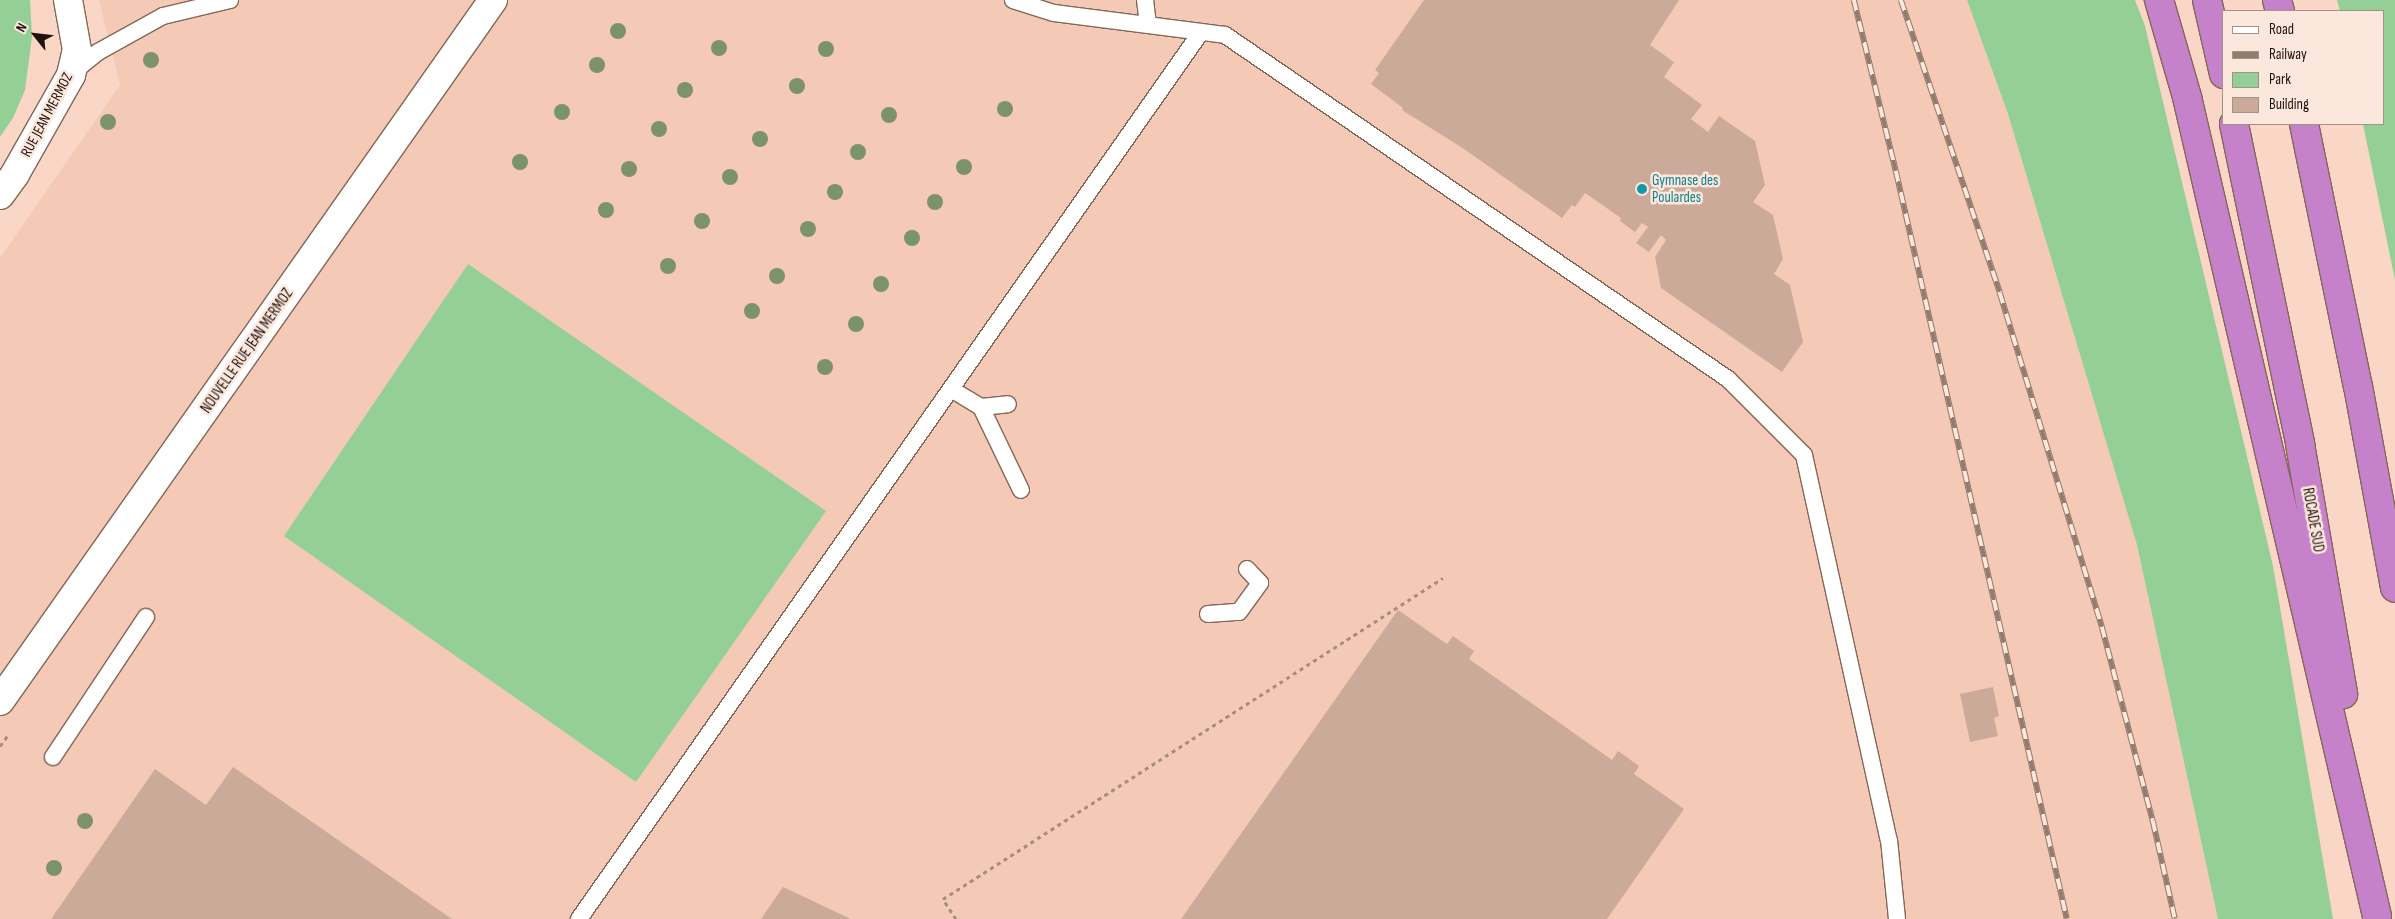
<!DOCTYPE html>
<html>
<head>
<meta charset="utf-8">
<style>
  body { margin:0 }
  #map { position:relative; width:2395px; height:919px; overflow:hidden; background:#f9d6c6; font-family:"Sofia Sans Condensed",sans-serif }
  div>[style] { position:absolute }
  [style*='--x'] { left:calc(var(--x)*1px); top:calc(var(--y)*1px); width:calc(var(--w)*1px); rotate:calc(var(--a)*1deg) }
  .built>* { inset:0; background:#f4cab6 }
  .green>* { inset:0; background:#94cf96 }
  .building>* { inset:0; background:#ccaa9a }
  .path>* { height:3px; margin-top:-1.5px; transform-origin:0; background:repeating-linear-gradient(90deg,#a78d81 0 4px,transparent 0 8px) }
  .roads { filter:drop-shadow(1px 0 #846657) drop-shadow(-1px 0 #846657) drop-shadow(0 1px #846657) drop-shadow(0 -1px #846657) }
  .lane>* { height:16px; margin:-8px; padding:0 8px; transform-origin:8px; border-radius:8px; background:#fff }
  .street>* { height:28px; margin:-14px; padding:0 14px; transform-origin:14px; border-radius:14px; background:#fff }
  .highway>* { height:28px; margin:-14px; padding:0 14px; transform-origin:14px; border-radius:14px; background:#c582ca }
  .rail>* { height:5.5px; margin-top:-2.75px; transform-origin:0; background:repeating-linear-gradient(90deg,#fce7dd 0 11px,#937b70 0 22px); box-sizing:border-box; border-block:1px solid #937b70 }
  .trees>* { width:16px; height:16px; margin:-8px; border-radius:50%; background:#7c926a }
  .dots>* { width:14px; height:14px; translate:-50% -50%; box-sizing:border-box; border:2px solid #fce7dd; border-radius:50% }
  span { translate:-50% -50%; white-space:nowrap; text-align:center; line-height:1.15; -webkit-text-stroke:5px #fce7dd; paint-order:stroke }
  .street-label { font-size:15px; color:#1e120d }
  .culture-label { font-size:15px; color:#0d838f }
  .left { translate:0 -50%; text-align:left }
  .legend { position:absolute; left:2222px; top:10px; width:162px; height:115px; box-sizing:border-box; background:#fce7dd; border:1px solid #a3928a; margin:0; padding:6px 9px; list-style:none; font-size:15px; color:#1e120d }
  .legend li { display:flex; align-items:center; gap:10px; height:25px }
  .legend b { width:25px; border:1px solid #a3928a }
  .north { position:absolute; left:10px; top:10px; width:50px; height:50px; -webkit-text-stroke:4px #fce7dd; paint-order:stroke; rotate:299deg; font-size:14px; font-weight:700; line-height:20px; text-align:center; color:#1e120d }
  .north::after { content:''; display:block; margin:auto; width:18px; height:22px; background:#1e120d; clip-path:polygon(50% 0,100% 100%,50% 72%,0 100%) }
</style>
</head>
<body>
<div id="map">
  <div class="built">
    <div style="clip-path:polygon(99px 0,1967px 0,2008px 114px,2137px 545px,2218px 919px,0 919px,0 258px,120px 85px)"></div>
  </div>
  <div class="green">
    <div style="clip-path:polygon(0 0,30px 0,32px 37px,25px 90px,13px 118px,0 137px)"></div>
    <div style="clip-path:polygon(1967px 0,2135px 0,2145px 26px,2273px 566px,2333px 919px,2218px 919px,2137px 545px,2008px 114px)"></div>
    <div style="clip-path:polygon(2337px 0,2395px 0,2395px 280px,2363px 124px,2384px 124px,2384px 11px,2340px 11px)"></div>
    <div style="clip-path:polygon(468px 264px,826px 511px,636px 782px,284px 536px)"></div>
  </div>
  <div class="building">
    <div style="clip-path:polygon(1424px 0,1679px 0,1650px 45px,1674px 62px,1664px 77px,1702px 105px,1691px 119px,1708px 132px,1719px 116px,1755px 141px,1765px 185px,1753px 202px,1773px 215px,1783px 259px,1774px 274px,1790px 285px,1803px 342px,1782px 372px,1661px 288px,1655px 257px,1666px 240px,1661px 235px,1649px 252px,1636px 243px,1648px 227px,1642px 223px,1635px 232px,1620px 221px,1621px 218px,1585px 193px,1575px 207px,1572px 205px,1562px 218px,1464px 149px,1402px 110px,1403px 108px,1371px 84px,1379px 73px,1375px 70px)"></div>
    <div style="clip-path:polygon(1398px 610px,1447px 644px,1453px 636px,1474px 651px,1469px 659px,1612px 760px,1618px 751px,1639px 766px,1634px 774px,1684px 809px,1607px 919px,1181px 919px)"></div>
    <div style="clip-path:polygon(1993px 687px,1999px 716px,1994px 718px,1998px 736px,1970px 742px,1960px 694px)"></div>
    <div style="clip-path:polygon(233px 767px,423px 899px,452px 919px,51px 919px,155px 769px,206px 805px)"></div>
    <div style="clip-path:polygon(783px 887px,851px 919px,761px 919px)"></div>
  </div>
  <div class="path">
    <div style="--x:0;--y:746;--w:14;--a:-54"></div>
    <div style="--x:956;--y:919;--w:24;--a:-123"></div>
    <div style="--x:943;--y:899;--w:594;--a:-32.7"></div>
  </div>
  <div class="roads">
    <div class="lane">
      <div style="--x:1013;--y:0;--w:43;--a:17.6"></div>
      <div style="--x:1054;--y:13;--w:172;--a:7.3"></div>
      <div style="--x:1225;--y:35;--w:609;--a:34.37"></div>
      <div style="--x:1728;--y:379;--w:107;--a:45"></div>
      <div style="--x:1804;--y:455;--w:394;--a:77.6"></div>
      <div style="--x:1889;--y:840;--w:79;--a:84.2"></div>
      <div style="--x:1145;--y:0;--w:25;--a:83"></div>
      <div style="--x:72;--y:73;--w:33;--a:-39"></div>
      <div style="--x:98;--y:52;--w:74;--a:-29"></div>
      <div style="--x:163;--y:16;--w:69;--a:-13.4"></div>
      <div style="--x:951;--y:389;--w:35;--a:31"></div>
      <div style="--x:981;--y:407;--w:92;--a:64.3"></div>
      <div style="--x:981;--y:407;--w:27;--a:-6"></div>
      <div style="--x:1208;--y:614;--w:31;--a:-4"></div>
      <div style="--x:1239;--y:612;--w:36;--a:-54"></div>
      <div style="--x:1260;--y:583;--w:19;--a:-133"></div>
      <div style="--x:53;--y:757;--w:168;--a:-56.4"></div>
      <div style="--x:579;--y:919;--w:1083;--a:-54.96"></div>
    </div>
    <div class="street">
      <div style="--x:0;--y:195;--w:26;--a:-54"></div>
      <div style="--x:15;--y:174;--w:114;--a:-60.5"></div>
      <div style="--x:71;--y:75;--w:26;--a:-77"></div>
      <div style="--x:77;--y:50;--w:51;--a:-100.2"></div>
      <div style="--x:0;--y:701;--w:857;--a:-54.88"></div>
    </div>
    <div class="highway">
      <div style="--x:2159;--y:0;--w:101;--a:73.9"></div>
      <div style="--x:2187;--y:97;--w:841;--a:76.94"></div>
      <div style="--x:2207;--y:0;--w:76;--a:77.1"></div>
      <div style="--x:2277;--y:0;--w:11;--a:75"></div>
      <div style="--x:2234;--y:124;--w:327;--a:78.3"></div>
      <div style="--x:2300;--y:444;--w:254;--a:80.2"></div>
      <div style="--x:2304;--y:124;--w:268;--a:78.4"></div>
      <div style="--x:2358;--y:386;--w:205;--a:79.6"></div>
    </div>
  </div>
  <div class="rail">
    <div style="--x:1854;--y:0;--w:176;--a:76.2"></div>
    <div style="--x:1896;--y:171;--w:767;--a:77.12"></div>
    <div style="--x:1901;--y:0;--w:309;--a:71.3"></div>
    <div style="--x:2000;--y:293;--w:349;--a:73"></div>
    <div style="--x:2102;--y:627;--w:201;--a:75.3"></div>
    <div style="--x:2153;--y:821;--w:100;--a:77.3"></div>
  </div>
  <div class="trees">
    <div style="left:618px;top:31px"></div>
    <div style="left:719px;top:48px"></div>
    <div style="left:826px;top:49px"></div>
    <div style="left:151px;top:60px"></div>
    <div style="left:597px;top:65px"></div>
    <div style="left:797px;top:86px"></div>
    <div style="left:685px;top:90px"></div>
    <div style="left:1005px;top:109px"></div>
    <div style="left:562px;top:112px"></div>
    <div style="left:889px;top:115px"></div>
    <div style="left:108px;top:122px"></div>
    <div style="left:659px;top:129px"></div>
    <div style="left:760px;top:139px"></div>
    <div style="left:858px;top:152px"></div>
    <div style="left:520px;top:162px"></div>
    <div style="left:964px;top:167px"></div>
    <div style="left:629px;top:169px"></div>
    <div style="left:730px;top:177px"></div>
    <div style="left:835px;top:192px"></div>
    <div style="left:935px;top:202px"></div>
    <div style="left:606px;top:210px"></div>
    <div style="left:702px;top:221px"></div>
    <div style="left:808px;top:229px"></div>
    <div style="left:912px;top:238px"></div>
    <div style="left:668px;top:266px"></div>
    <div style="left:777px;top:276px"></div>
    <div style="left:881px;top:284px"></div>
    <div style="left:752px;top:311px"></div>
    <div style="left:856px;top:324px"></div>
    <div style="left:825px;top:367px"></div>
    <div style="left:85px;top:821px"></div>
    <div style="left:54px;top:868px"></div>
  </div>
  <div class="dots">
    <div style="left:1642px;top:189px;background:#0f9aa8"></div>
  </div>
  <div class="street-label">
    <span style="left:47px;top:115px;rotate:-62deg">RUE JEAN MERMOZ</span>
    <span style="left:247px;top:351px;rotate:-55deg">NOUVELLE RUE JEAN MERMOZ</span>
    <span style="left:2313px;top:520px;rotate:80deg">ROCADE SUD</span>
  </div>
  <div class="culture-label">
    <span class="left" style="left:1652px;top:189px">Gymnase des<br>Poulardes</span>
  </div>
  <ul class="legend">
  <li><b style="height:6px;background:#fff"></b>Road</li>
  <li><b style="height:6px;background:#937b70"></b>Railway</li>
  <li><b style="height:14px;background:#94cf96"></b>Park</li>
  <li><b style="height:14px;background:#ccaa9a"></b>Building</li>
  </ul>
  <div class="north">N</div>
</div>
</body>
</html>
